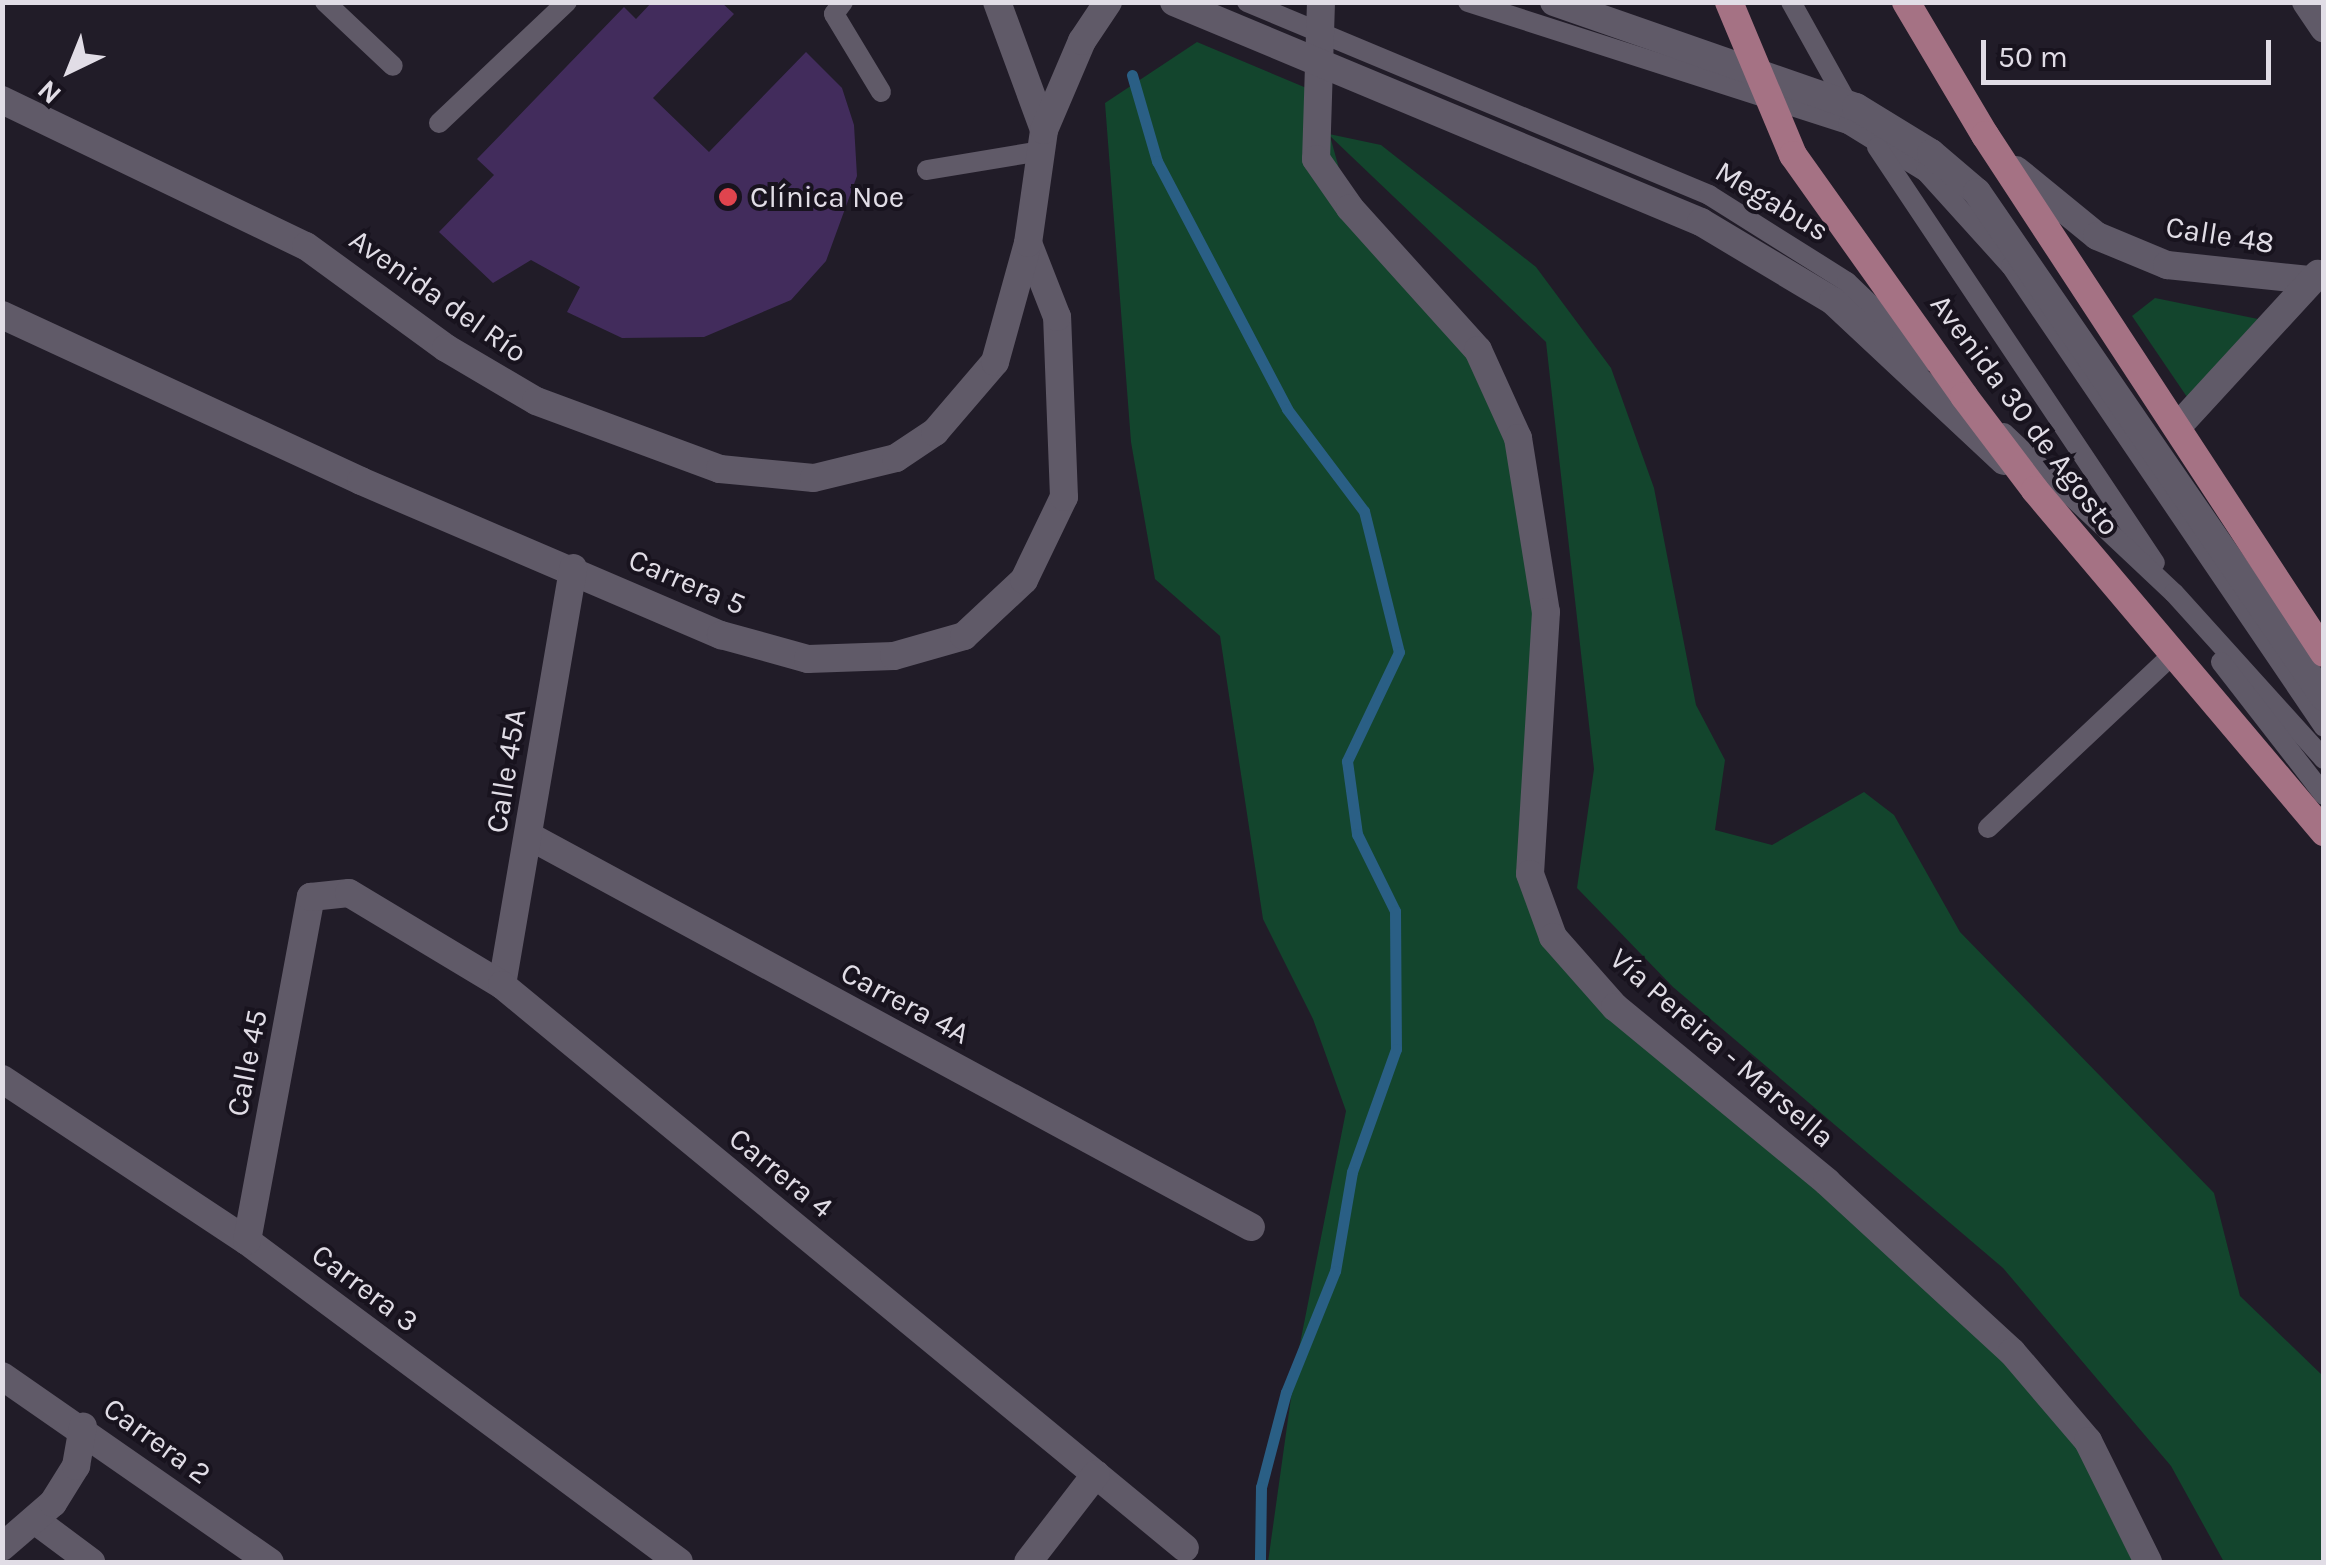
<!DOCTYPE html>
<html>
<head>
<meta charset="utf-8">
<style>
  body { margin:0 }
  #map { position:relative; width:2326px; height:1565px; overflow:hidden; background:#211c28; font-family:Karla,sans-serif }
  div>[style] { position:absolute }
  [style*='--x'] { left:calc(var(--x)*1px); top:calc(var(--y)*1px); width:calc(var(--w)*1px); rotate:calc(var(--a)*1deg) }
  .green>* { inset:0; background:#13452d }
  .stream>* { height:11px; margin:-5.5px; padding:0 5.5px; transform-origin:5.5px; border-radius:5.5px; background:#2a5f85 }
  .building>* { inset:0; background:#422c5c }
  .service>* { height:20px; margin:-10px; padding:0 10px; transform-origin:10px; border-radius:10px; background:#605a68 }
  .minor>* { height:28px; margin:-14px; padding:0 14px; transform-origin:14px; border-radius:14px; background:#605a68 }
  .tertiary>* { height:28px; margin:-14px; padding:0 14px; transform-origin:14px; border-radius:14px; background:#605a68 }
  .secondary>* { height:28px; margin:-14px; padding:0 14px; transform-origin:14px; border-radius:14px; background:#605a68 }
  .primary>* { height:28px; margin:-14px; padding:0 14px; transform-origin:14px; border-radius:14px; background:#a57284 }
  .dots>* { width:28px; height:28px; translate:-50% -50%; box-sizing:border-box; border:5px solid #18131e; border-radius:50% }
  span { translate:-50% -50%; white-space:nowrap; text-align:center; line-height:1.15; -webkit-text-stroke:8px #18131e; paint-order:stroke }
  .poi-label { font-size:30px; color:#e1dde6 }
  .left { translate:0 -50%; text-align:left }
  .street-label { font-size:30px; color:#e1dde6 }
  .frame { position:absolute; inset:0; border:5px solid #e1dde6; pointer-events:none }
  .north { position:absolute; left:20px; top:20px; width:100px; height:100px; -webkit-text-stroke:8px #18131e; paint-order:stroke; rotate:223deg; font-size:28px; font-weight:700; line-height:40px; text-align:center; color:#e1dde6 }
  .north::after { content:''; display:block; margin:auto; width:35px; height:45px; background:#e1dde6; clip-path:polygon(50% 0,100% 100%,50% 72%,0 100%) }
  .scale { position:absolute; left:1981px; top:40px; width:290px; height:45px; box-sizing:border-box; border:5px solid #e1dde6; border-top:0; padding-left:12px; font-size:30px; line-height:35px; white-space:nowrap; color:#e1dde6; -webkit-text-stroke:8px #18131e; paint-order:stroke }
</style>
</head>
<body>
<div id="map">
  <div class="green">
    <div style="clip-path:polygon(1197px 42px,1316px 92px,1329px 134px,1381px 145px,1536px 267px,1611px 368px,1654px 488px,1696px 705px,1725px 760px,1715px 830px,1772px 845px,1864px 792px,1894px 815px,1960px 932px,2214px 1193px,2240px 1296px,2323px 1376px,2323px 1562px,2224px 1562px,2171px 1466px,2003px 1268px,1673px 987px,1577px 888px,1594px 769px,1546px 342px,1330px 136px,1350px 208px,1464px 333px,1522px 466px,1546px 612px,1530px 875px,1615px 1007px,1719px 1092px,2088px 1441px,2151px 1562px,1268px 1562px,1295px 1369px,1346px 1111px,1313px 1019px,1263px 919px,1220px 636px,1155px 579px,1131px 442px,1105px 103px)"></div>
    <div style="clip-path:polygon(2155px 298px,2258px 319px,2187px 397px,2132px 316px)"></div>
  </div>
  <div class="stream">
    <div style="--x:1132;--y:75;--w:90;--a:73.8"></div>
    <div style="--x:1157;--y:161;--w:280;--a:62.3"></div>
    <div style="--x:1287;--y:409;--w:128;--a:53"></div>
    <div style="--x:1364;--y:511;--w:145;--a:76.1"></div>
    <div style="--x:1399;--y:652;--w:121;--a:115.5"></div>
    <div style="--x:1347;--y:761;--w:74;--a:82.2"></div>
    <div style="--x:1357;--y:834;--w:86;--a:63.7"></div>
    <div style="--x:1395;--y:911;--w:138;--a:89.6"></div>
    <div style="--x:1396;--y:1049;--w:131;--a:109.7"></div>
    <div style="--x:1352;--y:1172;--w:100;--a:99.7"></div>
    <div style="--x:1335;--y:1271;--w:131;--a:112"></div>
    <div style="--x:1286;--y:1392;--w:98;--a:104.7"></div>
    <div style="--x:1261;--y:1487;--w:75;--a:90.8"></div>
  </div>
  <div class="building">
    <div style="clip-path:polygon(652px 2px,721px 2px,734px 14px,653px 98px,709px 152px,806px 52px,842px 88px,854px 125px,857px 176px,826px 261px,791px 300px,704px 337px,622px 338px,567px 312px,580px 287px,531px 260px,493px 283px,439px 232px,494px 175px,477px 159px,624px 7px,636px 19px)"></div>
  </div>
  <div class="service">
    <div style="--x:325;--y:2;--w:93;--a:43.3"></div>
    <div style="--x:843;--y:2;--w:15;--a:127"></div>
    <div style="--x:834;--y:14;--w:91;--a:58.9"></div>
    <div style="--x:1247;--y:2;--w:501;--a:22.67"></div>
    <div style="--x:1709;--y:195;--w:163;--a:32.2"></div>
    <div style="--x:1847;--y:282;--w:114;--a:43.9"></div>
    <div style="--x:1468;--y:2;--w:399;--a:17.8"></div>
    <div style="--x:1848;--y:124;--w:92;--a:31.6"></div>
    <div style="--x:1926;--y:172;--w:127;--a:47.9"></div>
    <div style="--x:2011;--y:266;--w:557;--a:55.83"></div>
    <div style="--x:1791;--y:2;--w:119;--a:60.9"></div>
    <div style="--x:439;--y:123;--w:176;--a:-43.4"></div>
    <div style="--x:1877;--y:147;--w:500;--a:56.25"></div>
    <div style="--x:927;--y:170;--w:115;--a:-9.5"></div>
    <div style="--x:2004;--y:433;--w:233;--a:43.3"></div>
    <div style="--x:2174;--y:593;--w:224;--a:47.9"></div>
    <div style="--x:2221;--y:662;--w:168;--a:52.2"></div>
    <div style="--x:1988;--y:828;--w:254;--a:-43.2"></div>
  </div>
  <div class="minor">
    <div style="--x:2306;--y:2;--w:32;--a:56"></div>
    <div style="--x:2;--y:315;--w:396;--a:24.8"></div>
    <div style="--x:361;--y:481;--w:392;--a:23.2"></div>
    <div style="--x:721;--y:635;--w:90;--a:15.4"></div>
    <div style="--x:808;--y:659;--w:86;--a:-2"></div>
    <div style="--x:894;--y:656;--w:73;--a:-15.9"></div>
    <div style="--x:964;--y:636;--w:82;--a:-43"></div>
    <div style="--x:1024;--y:580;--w:92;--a:-64.3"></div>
    <div style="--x:1064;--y:497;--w:180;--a:-92.2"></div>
    <div style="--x:1057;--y:317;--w:79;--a:-111.4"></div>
    <div style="--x:529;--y:836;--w:821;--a:28.44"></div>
    <div style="--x:502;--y:985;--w:423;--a:-80.3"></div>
    <div style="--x:2;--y:1079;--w:294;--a:33.5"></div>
    <div style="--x:247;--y:1241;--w:538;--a:36.61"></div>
    <div style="--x:247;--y:1241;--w:350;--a:-79.5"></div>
    <div style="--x:311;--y:897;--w:38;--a:-6"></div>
    <div style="--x:349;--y:893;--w:179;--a:31"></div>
    <div style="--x:502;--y:985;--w:885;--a:39.5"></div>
    <div style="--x:2;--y:1376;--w:326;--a:34.8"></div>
    <div style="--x:36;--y:1521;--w:69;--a:36.7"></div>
    <div style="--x:2;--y:1547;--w:67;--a:-40.8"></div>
    <div style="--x:53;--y:1503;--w:44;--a:-58.1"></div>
    <div style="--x:76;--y:1466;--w:40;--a:-80"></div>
    <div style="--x:1028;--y:1562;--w:111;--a:-52.3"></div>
  </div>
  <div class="tertiary">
    <div style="--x:1321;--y:2;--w:157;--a:91.8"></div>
    <div style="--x:1316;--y:159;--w:60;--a:55.2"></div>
    <div style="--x:1350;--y:208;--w:191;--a:48"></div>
    <div style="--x:1478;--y:350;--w:97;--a:65.6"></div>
    <div style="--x:1518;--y:438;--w:176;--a:80.9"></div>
    <div style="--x:1546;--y:612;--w:262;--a:93.5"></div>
    <div style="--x:1530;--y:874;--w:67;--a:69.9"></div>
    <div style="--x:1553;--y:937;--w:94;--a:48.5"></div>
    <div style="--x:1615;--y:1007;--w:275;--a:39.5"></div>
    <div style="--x:1827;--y:1182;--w:251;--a:42.6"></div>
    <div style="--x:2012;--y:1352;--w:117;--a:49.5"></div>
    <div style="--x:2088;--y:1441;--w:135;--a:63.6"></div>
    <div style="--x:2016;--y:170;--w:104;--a:39.2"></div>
    <div style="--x:2097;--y:236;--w:76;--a:22.5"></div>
    <div style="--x:2167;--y:265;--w:143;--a:6"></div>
    <div style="--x:2180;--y:424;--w:204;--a:-47.4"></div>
  </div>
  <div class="secondary">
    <div style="--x:997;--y:2;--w:136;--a:69.8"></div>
    <div style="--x:1174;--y:2;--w:571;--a:22.66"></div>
    <div style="--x:1701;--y:222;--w:154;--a:30.9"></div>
    <div style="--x:1833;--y:301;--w:234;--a:43.1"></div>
    <div style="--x:1554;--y:2;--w:320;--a:19.2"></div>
    <div style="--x:1856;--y:107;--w:88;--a:31.5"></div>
    <div style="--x:1931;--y:153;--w:60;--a:40.3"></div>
    <div style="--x:1977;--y:192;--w:613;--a:55.51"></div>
    <div style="--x:2;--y:100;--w:337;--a:25.7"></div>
    <div style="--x:306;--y:246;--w:173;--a:36.1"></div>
    <div style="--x:446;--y:348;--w:104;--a:30.5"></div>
    <div style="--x:536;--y:401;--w:196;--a:20.3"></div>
    <div style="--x:720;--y:469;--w:94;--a:5.5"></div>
    <div style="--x:814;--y:478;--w:84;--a:-13.7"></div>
    <div style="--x:896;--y:458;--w:47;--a:-33.7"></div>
    <div style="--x:935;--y:432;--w:92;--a:-49.4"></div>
    <div style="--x:995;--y:362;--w:123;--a:-74.5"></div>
    <div style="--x:1028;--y:243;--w:114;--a:-81.9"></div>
    <div style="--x:1044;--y:130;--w:97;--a:-66.9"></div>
    <div style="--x:1082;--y:41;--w:47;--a:-56.3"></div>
  </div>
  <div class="primary">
    <div style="--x:1729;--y:2;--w:166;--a:67.3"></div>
    <div style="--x:1793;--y:155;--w:296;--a:54.6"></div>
    <div style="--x:1964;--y:396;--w:118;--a:52.9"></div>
    <div style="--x:2035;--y:490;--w:448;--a:49.8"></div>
    <div style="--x:1906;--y:2;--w:155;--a:59.3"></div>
    <div style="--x:1985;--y:135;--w:619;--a:56.8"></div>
  </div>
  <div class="dots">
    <div style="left:728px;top:197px;background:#e0444e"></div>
  </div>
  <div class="poi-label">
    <span class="left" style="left:750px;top:197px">Clínica Noe</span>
  </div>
  <div class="street-label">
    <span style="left:1772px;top:201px;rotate:31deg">Megabus</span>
    <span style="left:2220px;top:235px;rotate:9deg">Calle 48</span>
    <span style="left:438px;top:296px;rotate:35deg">Avenida del Río</span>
    <span style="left:2025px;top:415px;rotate:53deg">Avenida 30 de Agosto</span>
    <span style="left:687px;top:582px;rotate:23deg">Carrera 5</span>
    <span style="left:506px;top:771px;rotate:-81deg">Calle 45A</span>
    <span style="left:905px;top:1003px;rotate:28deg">Carrera 4A</span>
    <span style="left:1722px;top:1048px;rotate:41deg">Vía Pereira - Marsella</span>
    <span style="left:247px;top:1063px;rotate:-79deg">Calle 45</span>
    <span style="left:781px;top:1173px;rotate:39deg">Carrera 4</span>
    <span style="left:365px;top:1288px;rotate:37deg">Carrera 3</span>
    <span style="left:157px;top:1441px;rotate:36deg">Carrera 2</span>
  </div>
  <div class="frame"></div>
  <div class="north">N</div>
  <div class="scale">50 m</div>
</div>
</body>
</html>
